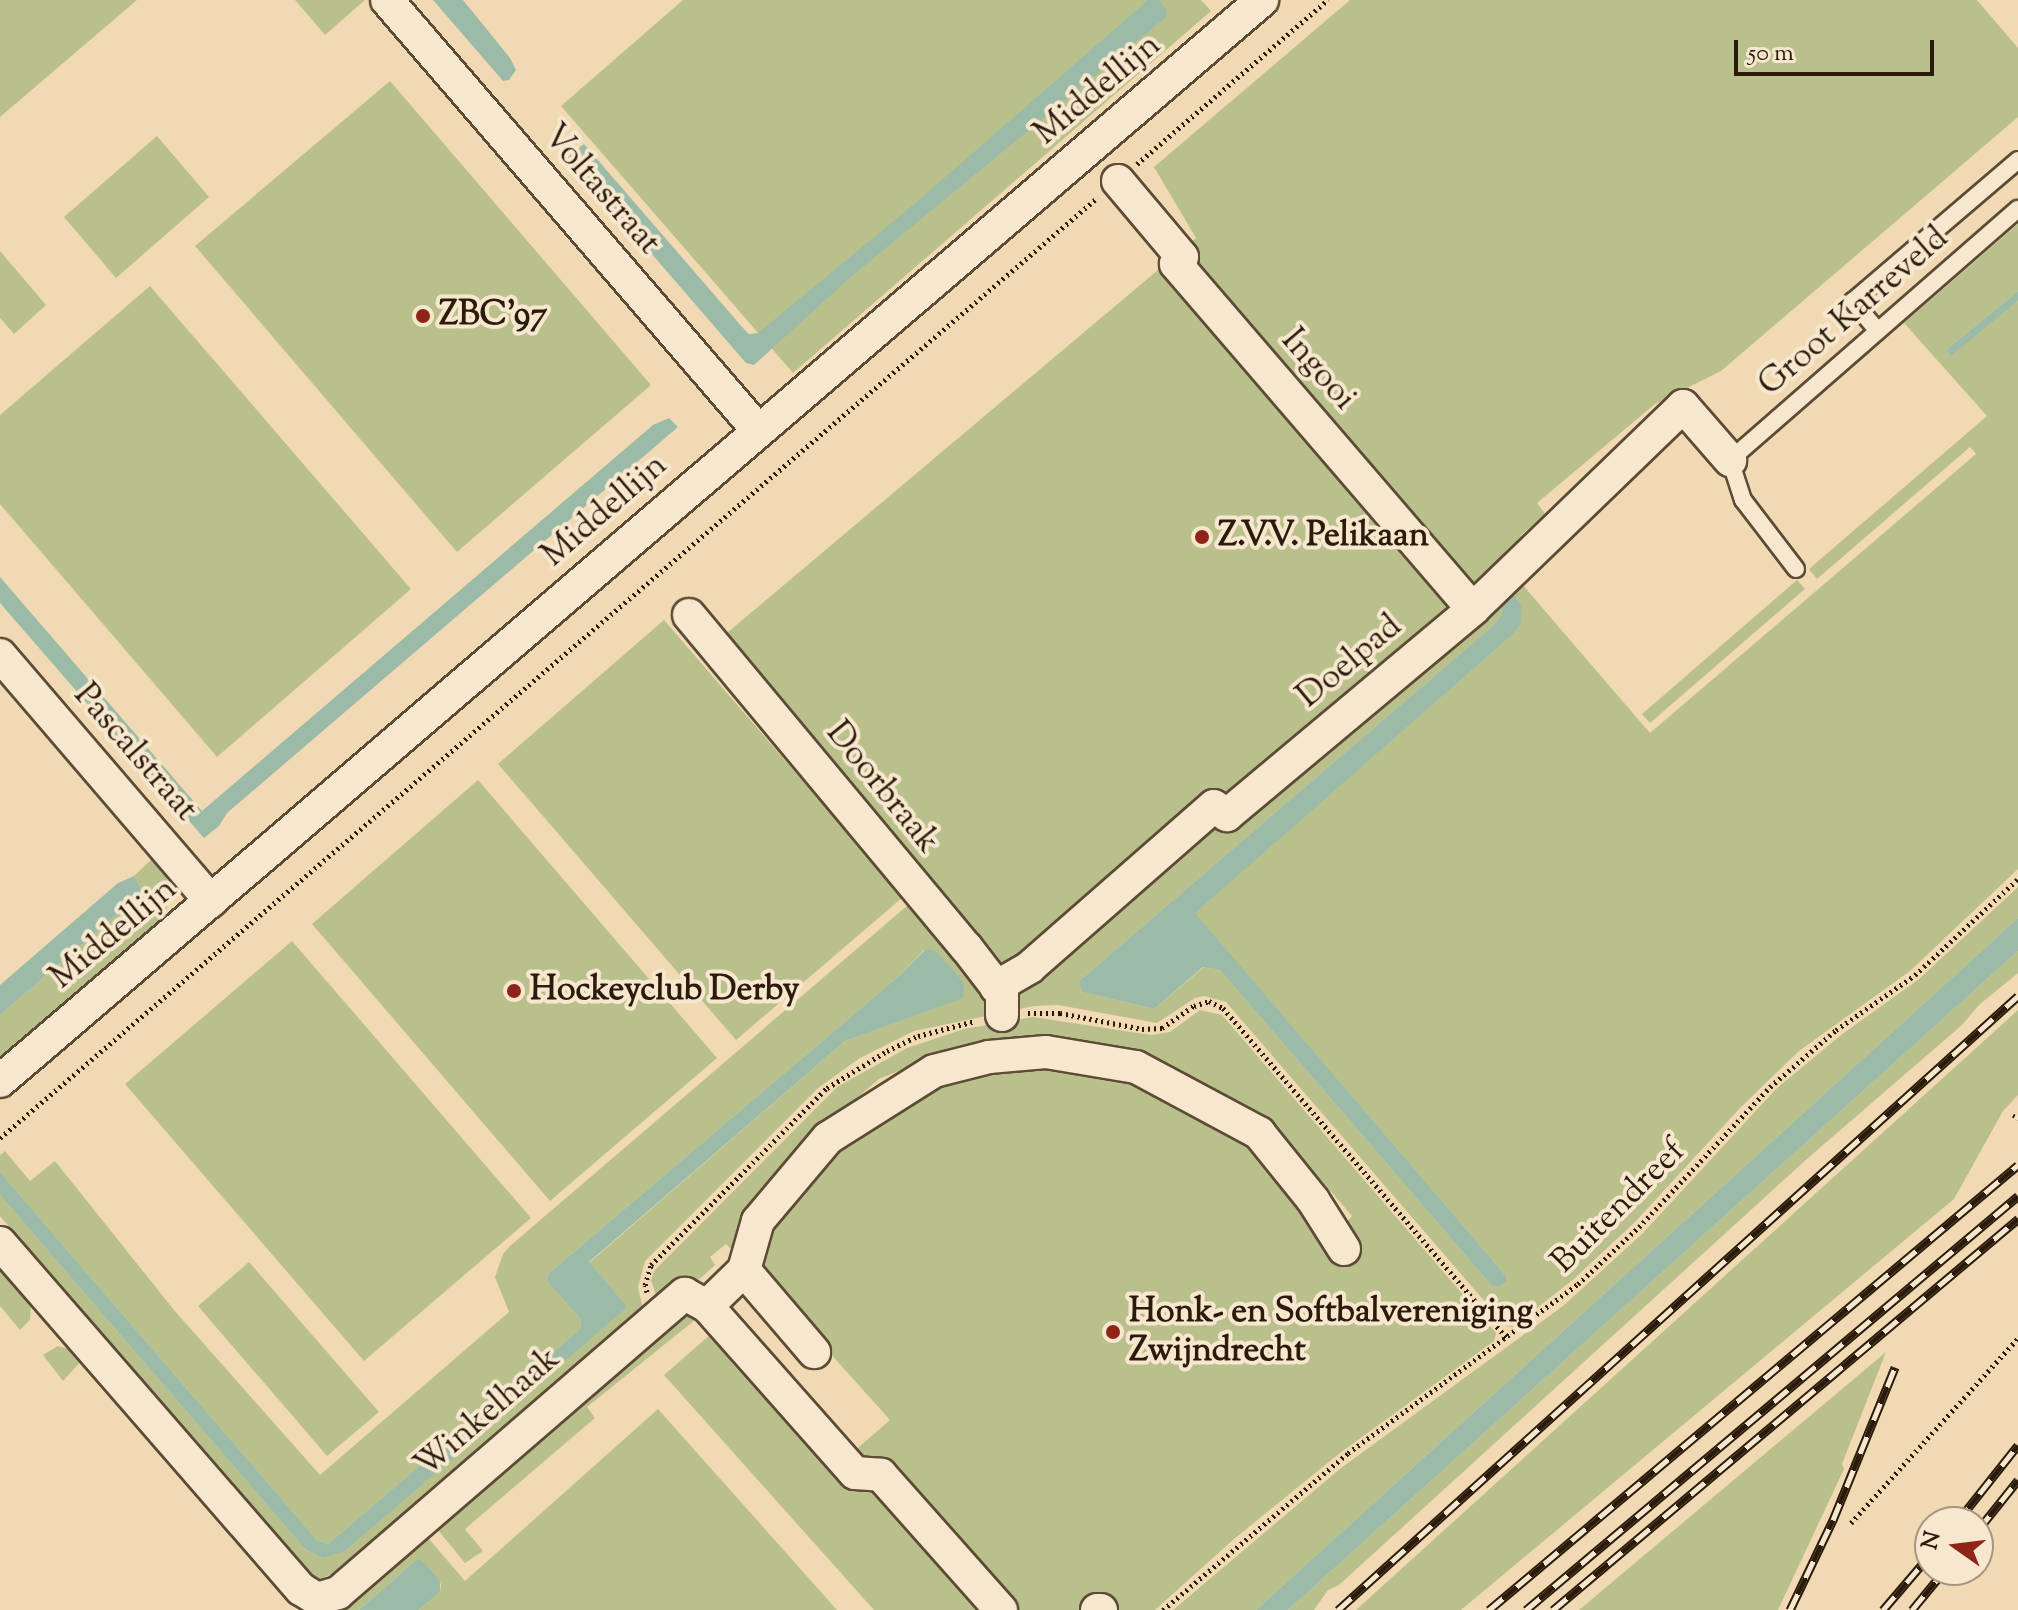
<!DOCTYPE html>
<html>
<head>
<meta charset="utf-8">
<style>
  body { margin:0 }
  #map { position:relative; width:2018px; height:1610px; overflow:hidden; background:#f1dab3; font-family:"Sorts Mill Goudy",serif }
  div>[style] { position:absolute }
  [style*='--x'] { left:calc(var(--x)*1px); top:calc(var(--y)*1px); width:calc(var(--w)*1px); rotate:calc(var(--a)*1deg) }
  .green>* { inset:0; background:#b9c08c }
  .water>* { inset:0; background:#9bbba8 }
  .path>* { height:5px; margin-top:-2.5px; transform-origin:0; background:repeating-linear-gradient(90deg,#2b1b0b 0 2px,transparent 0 6px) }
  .roads { filter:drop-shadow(2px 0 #5c4b35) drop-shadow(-2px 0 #5c4b35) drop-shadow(0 2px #5c4b35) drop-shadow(0 -2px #5c4b35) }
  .lane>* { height:16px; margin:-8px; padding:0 8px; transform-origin:8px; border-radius:8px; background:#f6e7ce }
  .street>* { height:32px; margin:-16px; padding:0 16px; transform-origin:16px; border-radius:16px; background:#f6e7ce }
  .rail>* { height:9px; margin-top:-4.5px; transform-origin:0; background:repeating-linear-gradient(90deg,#f6e7ce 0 18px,#2b1b0b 0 36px); box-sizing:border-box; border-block:2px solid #2b1b0b }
  .dots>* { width:22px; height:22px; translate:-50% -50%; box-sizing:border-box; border:4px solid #f6e7ce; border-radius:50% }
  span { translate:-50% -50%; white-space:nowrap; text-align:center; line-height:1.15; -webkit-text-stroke:8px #f6e7ce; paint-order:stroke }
  .street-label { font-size:34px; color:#2b1b0b }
  .poi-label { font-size:34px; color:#2b1b0b; font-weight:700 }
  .left { translate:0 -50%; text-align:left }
  .north { position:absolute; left:1914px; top:1506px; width:80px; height:80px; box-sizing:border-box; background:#f6e7ce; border:2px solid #a59580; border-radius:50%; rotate:284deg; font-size:22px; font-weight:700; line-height:32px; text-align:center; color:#2b1b0b }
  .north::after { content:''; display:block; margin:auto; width:28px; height:36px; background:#8f2418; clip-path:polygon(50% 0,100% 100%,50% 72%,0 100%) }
  .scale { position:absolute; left:1734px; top:40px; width:200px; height:36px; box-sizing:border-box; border:4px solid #2b1b0b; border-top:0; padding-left:10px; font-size:24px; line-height:28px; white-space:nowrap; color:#2b1b0b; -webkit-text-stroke:6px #f6e7ce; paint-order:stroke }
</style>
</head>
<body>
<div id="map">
  <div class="green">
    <div style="clip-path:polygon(0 0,137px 0,0 117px)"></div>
    <div style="clip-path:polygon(295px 0,365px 0,325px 35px)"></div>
    <div style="clip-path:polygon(683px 0,1201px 0,1211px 11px,793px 373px,561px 106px)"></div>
    <div style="clip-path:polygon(evenodd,1350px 0,1977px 0,2018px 48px,2018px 117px,1721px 371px,1655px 404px,1537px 503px,1545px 514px,1520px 536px,1539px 555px,1515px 576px,1650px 733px,1976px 454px,1970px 447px,1817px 579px,1809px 569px,1987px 416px,1904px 323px,2018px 224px,2018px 291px,1946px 350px,1951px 355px,2018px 301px,2018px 869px,1910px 971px,1799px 1051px,1740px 1108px,1635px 1222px,1575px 1278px,1513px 1327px,1506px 1326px,1226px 1002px,1204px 996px,1195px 998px,1157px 1023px,1058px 1005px,1034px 1006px,914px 1031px,860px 1058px,818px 1088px,645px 1261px,638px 1287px,643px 1309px,640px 1319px,339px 1578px,334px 1573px,318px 1580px,309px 1578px,0 1216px,0 1195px,305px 1549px,322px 1558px,626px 1305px,589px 1263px,845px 1041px,915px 1015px,925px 949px,900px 975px,548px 1274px,547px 1281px,581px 1320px,580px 1329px,328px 1544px,317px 1540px,0 1172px,0 1155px,5px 1151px,30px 1181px,55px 1161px,174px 1310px,320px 1475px,509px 1312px,495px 1277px,503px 1254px,510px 1246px,915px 899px,709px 648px,1196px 238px,1154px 167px,1350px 0,1500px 600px,1510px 637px,1194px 913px,1506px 1276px,1506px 1282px,1499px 1287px,1492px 1286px,1220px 970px,1204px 967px,1154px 1009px,1082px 992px,1079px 981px,1495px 624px,1502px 613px,1500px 600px)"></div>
    <div style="clip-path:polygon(390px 81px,651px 385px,457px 552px,195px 246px)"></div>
    <div style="clip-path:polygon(157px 136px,209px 197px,116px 278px,64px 217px)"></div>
    <div style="clip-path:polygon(0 251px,46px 305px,14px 334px,0 318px)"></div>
    <div style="clip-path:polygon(150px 286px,411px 589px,217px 757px,0 504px,0 415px)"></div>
    <div style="clip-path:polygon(1797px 580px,1805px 589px,1650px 723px,1642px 714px)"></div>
    <div style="clip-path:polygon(664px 620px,903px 897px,736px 1040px,498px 764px)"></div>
    <div style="clip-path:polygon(478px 780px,717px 1058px,550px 1201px,312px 924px)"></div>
    <div style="clip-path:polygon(152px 859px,165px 873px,170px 889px,166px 914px,159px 924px,0 1060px,0 1015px,138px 896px,141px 888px,134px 876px)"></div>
    <div style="clip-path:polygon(2018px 887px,2018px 918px,1256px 1610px,1173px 1610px,1341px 1468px,1563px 1306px,1643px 1233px,1776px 1089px,1841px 1035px,1919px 979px)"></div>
    <div style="clip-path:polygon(292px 941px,531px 1218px,364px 1361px,125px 1084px)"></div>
    <div style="clip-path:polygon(2018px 951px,2018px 973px,1979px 1005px,1962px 1025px,1808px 1158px,1339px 1585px,1328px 1590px,1314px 1610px,1288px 1610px)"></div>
    <div style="clip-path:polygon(evenodd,1200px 1010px,1222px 1015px,1496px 1333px,1494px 1341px,1340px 1453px,1234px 1539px,1155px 1610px,1013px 1610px,845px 1459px,890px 1420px,819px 1341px,726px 1244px,710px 1257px,715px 1265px,693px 1285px,658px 1301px,651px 1280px,654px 1271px,837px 1087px,907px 1048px,964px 1029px,1033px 1017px,1151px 1035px,1170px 1032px,1200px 1010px,995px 1042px,1170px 1067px,1223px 1094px,1264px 1122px,1298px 1153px,1352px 1216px,1344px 1226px,1243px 1138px,1129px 1078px,1023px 1060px,915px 1093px,824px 1158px,845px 1108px,879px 1079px,955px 1048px,995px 1042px)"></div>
    <div style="clip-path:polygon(2018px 1010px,2018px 1095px,2003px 1111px,1954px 1199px,1461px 1610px,1356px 1610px)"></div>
    <div style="clip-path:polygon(0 1261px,31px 1299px,30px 1320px,20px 1330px,0 1306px)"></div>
    <div style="clip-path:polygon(249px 1262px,379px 1412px,327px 1456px,198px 1306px)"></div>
    <div style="clip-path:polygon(688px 1306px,706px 1311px,587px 1407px,595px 1418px,465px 1529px,483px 1551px,465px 1563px,437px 1529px)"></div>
    <div style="clip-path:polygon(711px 1334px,836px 1478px,866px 1485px,977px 1610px,874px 1610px,664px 1375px)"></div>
    <div style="clip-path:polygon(58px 1346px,75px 1351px,83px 1359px,63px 1381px,43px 1355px)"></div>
    <div style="clip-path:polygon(1886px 1352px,1842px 1464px,1844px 1469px,1778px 1610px,1579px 1610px)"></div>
    <div style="clip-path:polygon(658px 1409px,837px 1610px,419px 1610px,440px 1592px,441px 1584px,422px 1560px,416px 1560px,359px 1610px,336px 1610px,419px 1536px,429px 1539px,465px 1581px)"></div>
  </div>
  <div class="water">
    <div style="clip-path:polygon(433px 0,463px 0,510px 58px,516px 70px,509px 80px,503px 81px)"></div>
    <div style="clip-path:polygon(1148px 0,1159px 0,1166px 9px,1166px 17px,852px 276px,754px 365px,746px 363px,568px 157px,584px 144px,743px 328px,749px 334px,758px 333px,913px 205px)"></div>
    <div style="clip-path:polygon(2018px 291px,2018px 301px,1951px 356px,1946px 350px)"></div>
    <div style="clip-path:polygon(669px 418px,678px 427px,227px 813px,219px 826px,204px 838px,0 603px,0 577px,202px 811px,653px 425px)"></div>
    <div style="clip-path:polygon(1504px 582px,1522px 606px,1520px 625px,1510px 637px,1195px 913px,1506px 1276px,1506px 1282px,1499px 1287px,1492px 1286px,1220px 970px,1203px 967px,1154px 1009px,1082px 992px,1079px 981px,1495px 624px,1502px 613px,1500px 601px)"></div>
    <div style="clip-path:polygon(134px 876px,141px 888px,138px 896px,0 1015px,0 985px,118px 883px)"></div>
    <div style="clip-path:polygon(2018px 918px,2018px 951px,1288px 1610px,1256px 1610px)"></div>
    <div style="clip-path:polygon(926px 949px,936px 951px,959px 977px,964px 984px,963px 998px,845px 1041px,589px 1262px,626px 1305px,625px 1309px,345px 1551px,322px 1558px,305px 1549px,0 1195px,0 1172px,317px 1540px,328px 1544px,580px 1329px,581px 1320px,547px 1281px,548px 1274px,900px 975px)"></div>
    <div style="clip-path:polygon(416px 1560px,422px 1560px,440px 1581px,440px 1592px,419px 1610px,359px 1610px)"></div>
  </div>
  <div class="path">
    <div style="--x:1137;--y:164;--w:252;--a:-40.7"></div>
    <div style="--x:1028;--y:1013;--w:32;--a:0"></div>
    <div style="--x:1060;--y:1013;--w:84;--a:11"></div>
    <div style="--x:1142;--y:1029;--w:20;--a:-3"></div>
    <div style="--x:1162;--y:1028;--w:39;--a:-35"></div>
    <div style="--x:1194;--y:1006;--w:16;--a:-18"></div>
    <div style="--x:1209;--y:1001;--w:16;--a:27"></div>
    <div style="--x:1223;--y:1008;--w:437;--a:49.3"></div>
    <div style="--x:0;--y:1138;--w:1443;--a:-40.59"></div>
    <div style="--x:647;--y:1292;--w:7;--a:-106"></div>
    <div style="--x:645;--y:1285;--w:21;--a:-73"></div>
    <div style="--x:651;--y:1265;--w:250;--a:-45.2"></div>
    <div style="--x:827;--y:1088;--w:70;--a:-31.7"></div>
    <div style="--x:887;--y:1051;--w:34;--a:-26"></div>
    <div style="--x:918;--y:1036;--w:59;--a:-14.7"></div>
    <div style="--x:1851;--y:1523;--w:249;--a:-47.9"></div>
    <div style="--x:1163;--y:1610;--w:243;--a:-40.3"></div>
    <div style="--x:1348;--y:1453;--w:285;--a:-36.3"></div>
    <div style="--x:1578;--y:1284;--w:83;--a:-43.1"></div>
    <div style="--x:1639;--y:1227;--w:192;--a:-46.9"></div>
    <div style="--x:1770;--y:1087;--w:87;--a:-40.8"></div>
    <div style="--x:1836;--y:1030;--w:96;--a:-34.8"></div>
    <div style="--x:1915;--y:975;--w:141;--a:-43"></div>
  </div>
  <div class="roads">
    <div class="lane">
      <div style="--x:1877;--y:330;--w:38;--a:-130"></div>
      <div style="--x:1853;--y:301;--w:217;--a:-40.5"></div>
      <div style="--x:1796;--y:569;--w:87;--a:-127.5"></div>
      <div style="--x:1743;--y:500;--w:42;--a:-108"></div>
      <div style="--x:1730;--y:460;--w:382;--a:-41.1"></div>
    </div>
    <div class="street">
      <div style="--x:387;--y:0;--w:567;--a:49.22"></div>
      <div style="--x:1118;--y:181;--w:99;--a:49.9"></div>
      <div style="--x:1182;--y:257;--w:9;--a:131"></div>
      <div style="--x:1176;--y:264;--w:455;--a:49.3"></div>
      <div style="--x:689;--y:615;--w:432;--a:50.2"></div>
      <div style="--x:966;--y:947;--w:59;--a:52.5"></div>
      <div style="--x:1002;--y:994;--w:21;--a:90"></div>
      <div style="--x:0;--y:655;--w:324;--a:49.4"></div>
      <div style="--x:996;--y:987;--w:39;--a:-30"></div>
      <div style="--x:1030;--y:967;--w:244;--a:-41.2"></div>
      <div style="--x:1214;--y:806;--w:16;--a:35"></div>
      <div style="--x:1227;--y:815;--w:321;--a:-39.9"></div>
      <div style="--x:1473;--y:609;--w:292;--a:-44"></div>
      <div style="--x:1683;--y:406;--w:72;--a:49"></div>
      <div style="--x:0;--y:1081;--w:1662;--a:-40.58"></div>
      <div style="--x:0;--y:1243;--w:459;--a:49"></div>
      <div style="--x:301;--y:1589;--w:19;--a:32"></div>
      <div style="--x:317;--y:1599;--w:22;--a:-16"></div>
      <div style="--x:338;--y:1593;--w:458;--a:-40.8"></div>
      <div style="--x:685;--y:1294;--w:25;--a:29"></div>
      <div style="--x:707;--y:1306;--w:223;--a:48.5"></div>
      <div style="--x:855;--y:1473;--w:26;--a:4"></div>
      <div style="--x:881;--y:1475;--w:181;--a:48.4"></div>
      <div style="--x:744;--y:1270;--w:108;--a:49.5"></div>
      <div style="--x:707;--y:1306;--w:52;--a:-44.2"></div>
      <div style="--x:744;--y:1270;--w:51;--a:-74.1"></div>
      <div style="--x:758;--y:1221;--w:109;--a:-49.9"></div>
      <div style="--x:828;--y:1138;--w:125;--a:-32.3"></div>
      <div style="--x:934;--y:1071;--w:57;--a:-14.3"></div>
      <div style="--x:989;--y:1057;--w:57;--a:-5"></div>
      <div style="--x:1046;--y:1052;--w:91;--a:9.5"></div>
      <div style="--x:1136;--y:1067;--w:140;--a:28.2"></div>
      <div style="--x:1259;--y:1133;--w:86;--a:51.1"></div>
      <div style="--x:1313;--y:1200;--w:58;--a:57.7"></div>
      <div style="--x:1097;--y:1610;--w:4;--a:0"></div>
    </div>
  </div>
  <div class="rail">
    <div style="--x:2016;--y:1119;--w:4;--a:-63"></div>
    <div style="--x:1957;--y:1522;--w:98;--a:-51.6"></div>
    <div style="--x:1978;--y:1530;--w:64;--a:-51.3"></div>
    <div style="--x:1338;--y:1610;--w:916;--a:-42.08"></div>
    <div style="--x:1489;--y:1610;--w:691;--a:-40.07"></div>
    <div style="--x:1526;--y:1610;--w:643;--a:-40.08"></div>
    <div style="--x:1553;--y:1610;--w:608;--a:-40.06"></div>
    <div style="--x:1790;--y:1610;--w:100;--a:-64.5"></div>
    <div style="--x:1833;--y:1520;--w:165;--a:-67.9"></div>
    <div style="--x:1883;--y:1610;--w:72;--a:-49.5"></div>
    <div style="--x:1912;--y:1610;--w:52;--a:-50.5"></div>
  </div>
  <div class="dots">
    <div style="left:423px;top:316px;background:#8f2418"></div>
    <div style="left:1202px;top:537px;background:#8f2418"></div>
    <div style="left:514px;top:991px;background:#8f2418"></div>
    <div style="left:1113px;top:1332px;background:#8f2418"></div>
  </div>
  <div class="street-label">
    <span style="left:1098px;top:90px;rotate:-40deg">Middellijn</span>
    <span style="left:601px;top:190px;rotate:49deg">Voltastraat</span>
    <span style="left:1854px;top:312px;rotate:-41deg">Groot Karreveld</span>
    <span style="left:1318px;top:370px;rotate:49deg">Ingooi</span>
    <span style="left:605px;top:511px;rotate:-41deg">Middellijn</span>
    <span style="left:1350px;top:662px;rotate:-40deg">Doelpad</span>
    <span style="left:135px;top:753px;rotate:49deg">Pascalstraat</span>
    <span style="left:882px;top:788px;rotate:51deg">Doorbraak</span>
    <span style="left:114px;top:934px;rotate:-40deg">Middellijn</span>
    <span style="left:1619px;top:1207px;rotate:-45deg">Buitendreef</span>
    <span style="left:488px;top:1413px;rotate:-41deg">Winkelhaak</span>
  </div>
  <div class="poi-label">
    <span class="left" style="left:439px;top:316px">ZBC'97</span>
    <span class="left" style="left:1218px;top:537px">Z.V.V. Pelikaan</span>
    <span class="left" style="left:530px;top:991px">Hockeyclub Derby</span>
    <span class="left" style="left:1129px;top:1332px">Honk- en Softbalvereniging<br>Zwijndrecht</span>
  </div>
  <div class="north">N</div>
  <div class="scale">50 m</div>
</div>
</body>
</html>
